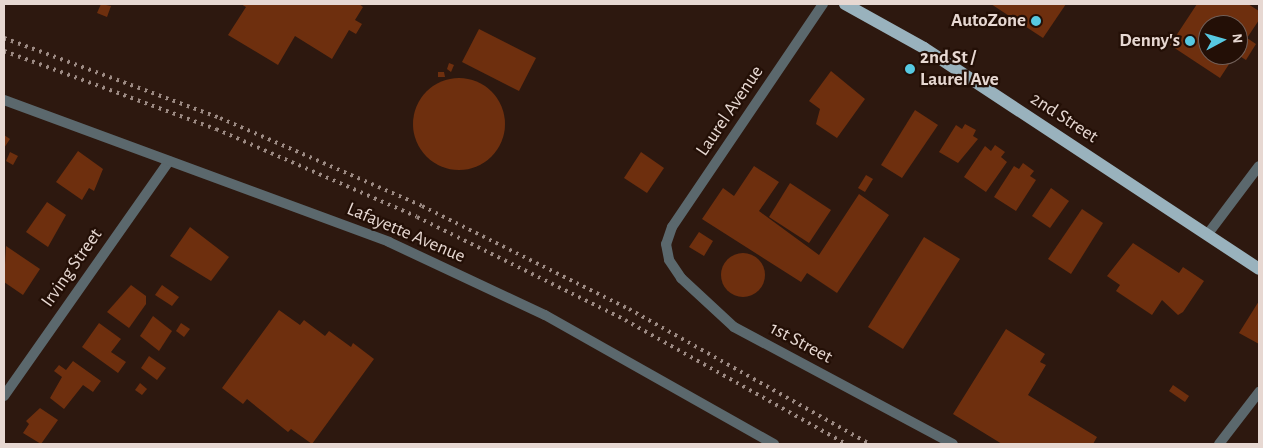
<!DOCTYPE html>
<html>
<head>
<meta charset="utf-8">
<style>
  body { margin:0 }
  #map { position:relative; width:1263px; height:448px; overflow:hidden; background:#2d180f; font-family:"Alegreya Sans",sans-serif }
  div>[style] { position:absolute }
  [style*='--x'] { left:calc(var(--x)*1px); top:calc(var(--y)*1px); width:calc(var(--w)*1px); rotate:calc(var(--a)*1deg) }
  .building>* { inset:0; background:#6e2f0e }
  .round { border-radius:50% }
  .minor>* { height:10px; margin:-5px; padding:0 5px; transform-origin:5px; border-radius:5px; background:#5b686d }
  .tertiary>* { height:10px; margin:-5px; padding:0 5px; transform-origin:5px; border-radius:5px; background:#5b686d }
  .primary>* { height:12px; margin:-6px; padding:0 6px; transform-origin:6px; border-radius:6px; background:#99b2bd }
  .rail>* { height:4px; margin-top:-2px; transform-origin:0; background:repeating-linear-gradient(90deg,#9c8a83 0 2.5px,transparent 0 7.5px) }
  .dots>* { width:14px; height:14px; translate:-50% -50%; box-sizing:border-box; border:2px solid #230f06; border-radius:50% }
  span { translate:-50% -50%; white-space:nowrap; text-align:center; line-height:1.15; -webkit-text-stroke:4.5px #230f06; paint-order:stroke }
  .poi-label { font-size:19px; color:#e7d8d2; font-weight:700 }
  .right { translate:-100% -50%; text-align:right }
  .left { translate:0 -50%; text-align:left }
  .street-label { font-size:19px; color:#e7d8d2 }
  .frame { position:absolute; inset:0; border:5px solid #e7d8d2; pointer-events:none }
  .north { position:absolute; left:1198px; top:15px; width:50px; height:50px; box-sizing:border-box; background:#230f06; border:1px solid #715f58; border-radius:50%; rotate:84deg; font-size:14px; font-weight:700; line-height:20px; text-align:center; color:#e7d8d2 }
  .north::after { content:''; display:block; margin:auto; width:18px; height:22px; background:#57c9e2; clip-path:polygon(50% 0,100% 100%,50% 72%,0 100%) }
</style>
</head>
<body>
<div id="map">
  <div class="building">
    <div style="clip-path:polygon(101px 4px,111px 6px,107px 17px,97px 13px)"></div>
    <div style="clip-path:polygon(241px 4px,359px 4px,363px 7px,355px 20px,362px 24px,356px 34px,349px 30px,332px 59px,295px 36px,278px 65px,228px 35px,246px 7px)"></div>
    <div style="clip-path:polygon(991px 4px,1066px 4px,1043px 38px)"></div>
    <div style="clip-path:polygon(1197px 4px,1248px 4px,1259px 11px,1259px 20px,1247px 38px,1256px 44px,1246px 60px,1238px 55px,1238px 25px,1208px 25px,1208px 55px,1235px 55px,1220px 78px,1170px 45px)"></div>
    <div style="clip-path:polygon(479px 29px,536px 58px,519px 91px,462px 62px)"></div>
    <div style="clip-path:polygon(449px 63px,454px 65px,451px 72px,447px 69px)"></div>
    <div style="clip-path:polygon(831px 71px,865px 99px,837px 138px,816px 124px,820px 109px,809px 101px)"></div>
    <div style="clip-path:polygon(438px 72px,444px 72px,445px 77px,438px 77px)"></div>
    <div class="round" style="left:413px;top:78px;width:92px;height:92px"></div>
    <div style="clip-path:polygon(915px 110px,938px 125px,902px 178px,881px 165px)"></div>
    <div style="clip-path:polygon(965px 124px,976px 130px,973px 136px,978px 139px,958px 163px,939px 152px,956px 125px,962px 129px)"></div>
    <div style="clip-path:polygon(4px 135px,10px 139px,4px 148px)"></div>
    <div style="clip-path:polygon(995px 145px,1005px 152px,1001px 157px,1007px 162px,986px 192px,964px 177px,985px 146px,991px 151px)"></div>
    <div style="clip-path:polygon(78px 151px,103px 169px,94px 191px,89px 188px,82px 200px,56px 182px)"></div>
    <div style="clip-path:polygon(10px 152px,18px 156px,13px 165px,6px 161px)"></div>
    <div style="clip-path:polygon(641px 152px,664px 168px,647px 193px,624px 178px)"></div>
    <div style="clip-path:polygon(1023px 163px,1034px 171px,1030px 176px,1036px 180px,1016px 211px,994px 197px,1014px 166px,1019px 169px)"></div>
    <div style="clip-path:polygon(754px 166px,779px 182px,759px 211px,819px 255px,859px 194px,889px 215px,837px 293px,807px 273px,801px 282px,702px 219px,723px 188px,734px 196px)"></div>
    <div style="clip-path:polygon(866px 175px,873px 179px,865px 192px,858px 188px)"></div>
    <div style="clip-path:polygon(790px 183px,831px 210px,809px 243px,769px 217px)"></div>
    <div style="clip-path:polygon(1051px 188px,1069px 201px,1050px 228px,1032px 216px)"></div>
    <div style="clip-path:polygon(47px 202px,66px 215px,48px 247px,26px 232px)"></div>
    <div style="clip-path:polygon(1082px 209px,1103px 223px,1071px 274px,1048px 259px)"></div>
    <div style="clip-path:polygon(190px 227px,229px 257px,211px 281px,170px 256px)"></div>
    <div style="clip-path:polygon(699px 232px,713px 241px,704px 256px,689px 247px)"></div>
    <div style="clip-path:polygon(924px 237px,960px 259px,903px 349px,868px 327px)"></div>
    <div style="clip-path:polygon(1133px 243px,1179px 273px,1183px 267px,1204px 281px,1183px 312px,1178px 315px,1162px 300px,1152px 315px,1116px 291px,1120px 285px,1107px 276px)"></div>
    <div style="clip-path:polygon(6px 246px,40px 269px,23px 295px,4px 282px)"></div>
    <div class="round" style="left:721px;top:253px;width:44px;height:44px"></div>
    <div style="clip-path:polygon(131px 285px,146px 296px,146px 304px,129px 328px,107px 312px)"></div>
    <div style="clip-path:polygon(162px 285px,179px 297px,172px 306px,155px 295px)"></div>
    <div style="clip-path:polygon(1259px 301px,1259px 344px,1239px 333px)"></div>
    <div style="clip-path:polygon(279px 310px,300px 325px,304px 320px,325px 336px,329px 331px,351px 347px,353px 343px,374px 359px,312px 444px,291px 429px,288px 432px,247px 399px,243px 404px,222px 388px)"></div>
    <div style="clip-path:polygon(153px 316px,172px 331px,159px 351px,140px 336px)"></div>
    <div style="clip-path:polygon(99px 323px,121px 339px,111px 352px,126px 362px,118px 373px,82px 347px)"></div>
    <div style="clip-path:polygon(181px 323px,190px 329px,184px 337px,176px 331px)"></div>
    <div style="clip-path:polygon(1006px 329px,1045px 354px,1040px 362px,1046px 365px,1028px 395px,1097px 437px,1093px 444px,1002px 444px,953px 414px)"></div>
    <div style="clip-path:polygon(149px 356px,166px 368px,157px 380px,141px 368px)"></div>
    <div style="clip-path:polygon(73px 361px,101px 381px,93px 392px,83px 385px,64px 409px,50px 398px,62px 377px,54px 371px,59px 365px,66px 370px)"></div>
    <div style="clip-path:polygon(140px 383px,147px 389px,142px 395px,135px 390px)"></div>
    <div style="clip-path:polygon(1173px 385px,1189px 396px,1185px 402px,1169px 391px)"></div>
    <div style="clip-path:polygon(40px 408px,58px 420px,41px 444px,23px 433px,29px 424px,26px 421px)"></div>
  </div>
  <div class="minor">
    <div style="--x:823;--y:4;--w:269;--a:124.1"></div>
    <div style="--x:672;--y:227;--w:18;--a:109"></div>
    <div style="--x:666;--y:244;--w:16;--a:79"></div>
    <div style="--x:669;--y:260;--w:22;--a:56"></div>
    <div style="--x:681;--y:278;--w:72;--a:42.8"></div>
    <div style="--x:734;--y:327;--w:248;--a:28.1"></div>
    <div style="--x:4;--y:396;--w:287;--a:-54.9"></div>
    <div style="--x:1219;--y:444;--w:66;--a:-52.4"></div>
  </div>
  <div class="tertiary">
    <div style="--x:4;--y:100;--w:410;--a:20.2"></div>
    <div style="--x:389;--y:242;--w:172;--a:25.1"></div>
    <div style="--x:545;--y:315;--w:263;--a:29.4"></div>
    <div style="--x:1207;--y:235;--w:86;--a:-53"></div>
  </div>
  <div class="primary">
    <div style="--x:845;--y:4;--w:90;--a:29.1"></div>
    <div style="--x:924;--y:48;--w:401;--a:33.4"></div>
  </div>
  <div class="rail">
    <div style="--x:4;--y:38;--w:230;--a:20.3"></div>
    <div style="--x:220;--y:118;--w:220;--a:23.5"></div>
    <div style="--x:422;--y:206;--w:231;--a:26.5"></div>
    <div style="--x:629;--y:309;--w:276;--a:29.3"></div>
    <div style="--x:4;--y:51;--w:226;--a:20.2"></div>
    <div style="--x:216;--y:129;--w:219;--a:23.6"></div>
    <div style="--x:417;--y:217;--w:232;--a:26.3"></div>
    <div style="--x:625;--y:320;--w:253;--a:29.3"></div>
  </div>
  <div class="dots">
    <div style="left:1036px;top:21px;background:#57c9e2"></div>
    <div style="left:1190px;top:41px;background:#57c9e2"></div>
    <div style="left:910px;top:69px;background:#57c9e2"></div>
  </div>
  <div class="poi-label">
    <span class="right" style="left:1026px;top:21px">AutoZone</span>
    <span class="right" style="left:1180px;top:41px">Denny's</span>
    <span class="left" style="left:920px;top:69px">2nd St /<br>Laurel Ave</span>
  </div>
  <div class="street-label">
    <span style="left:730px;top:111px;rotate:-56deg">Laurel Avenue</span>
    <span style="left:1064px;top:118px;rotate:33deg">2nd Street</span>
    <span style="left:406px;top:233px;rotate:23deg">Lafayette Avenue</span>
    <span style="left:72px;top:268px;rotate:-55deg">Irving Street</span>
    <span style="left:801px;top:343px;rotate:28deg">1st Street</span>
  </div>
  <div class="frame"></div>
  <div class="north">N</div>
</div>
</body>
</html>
